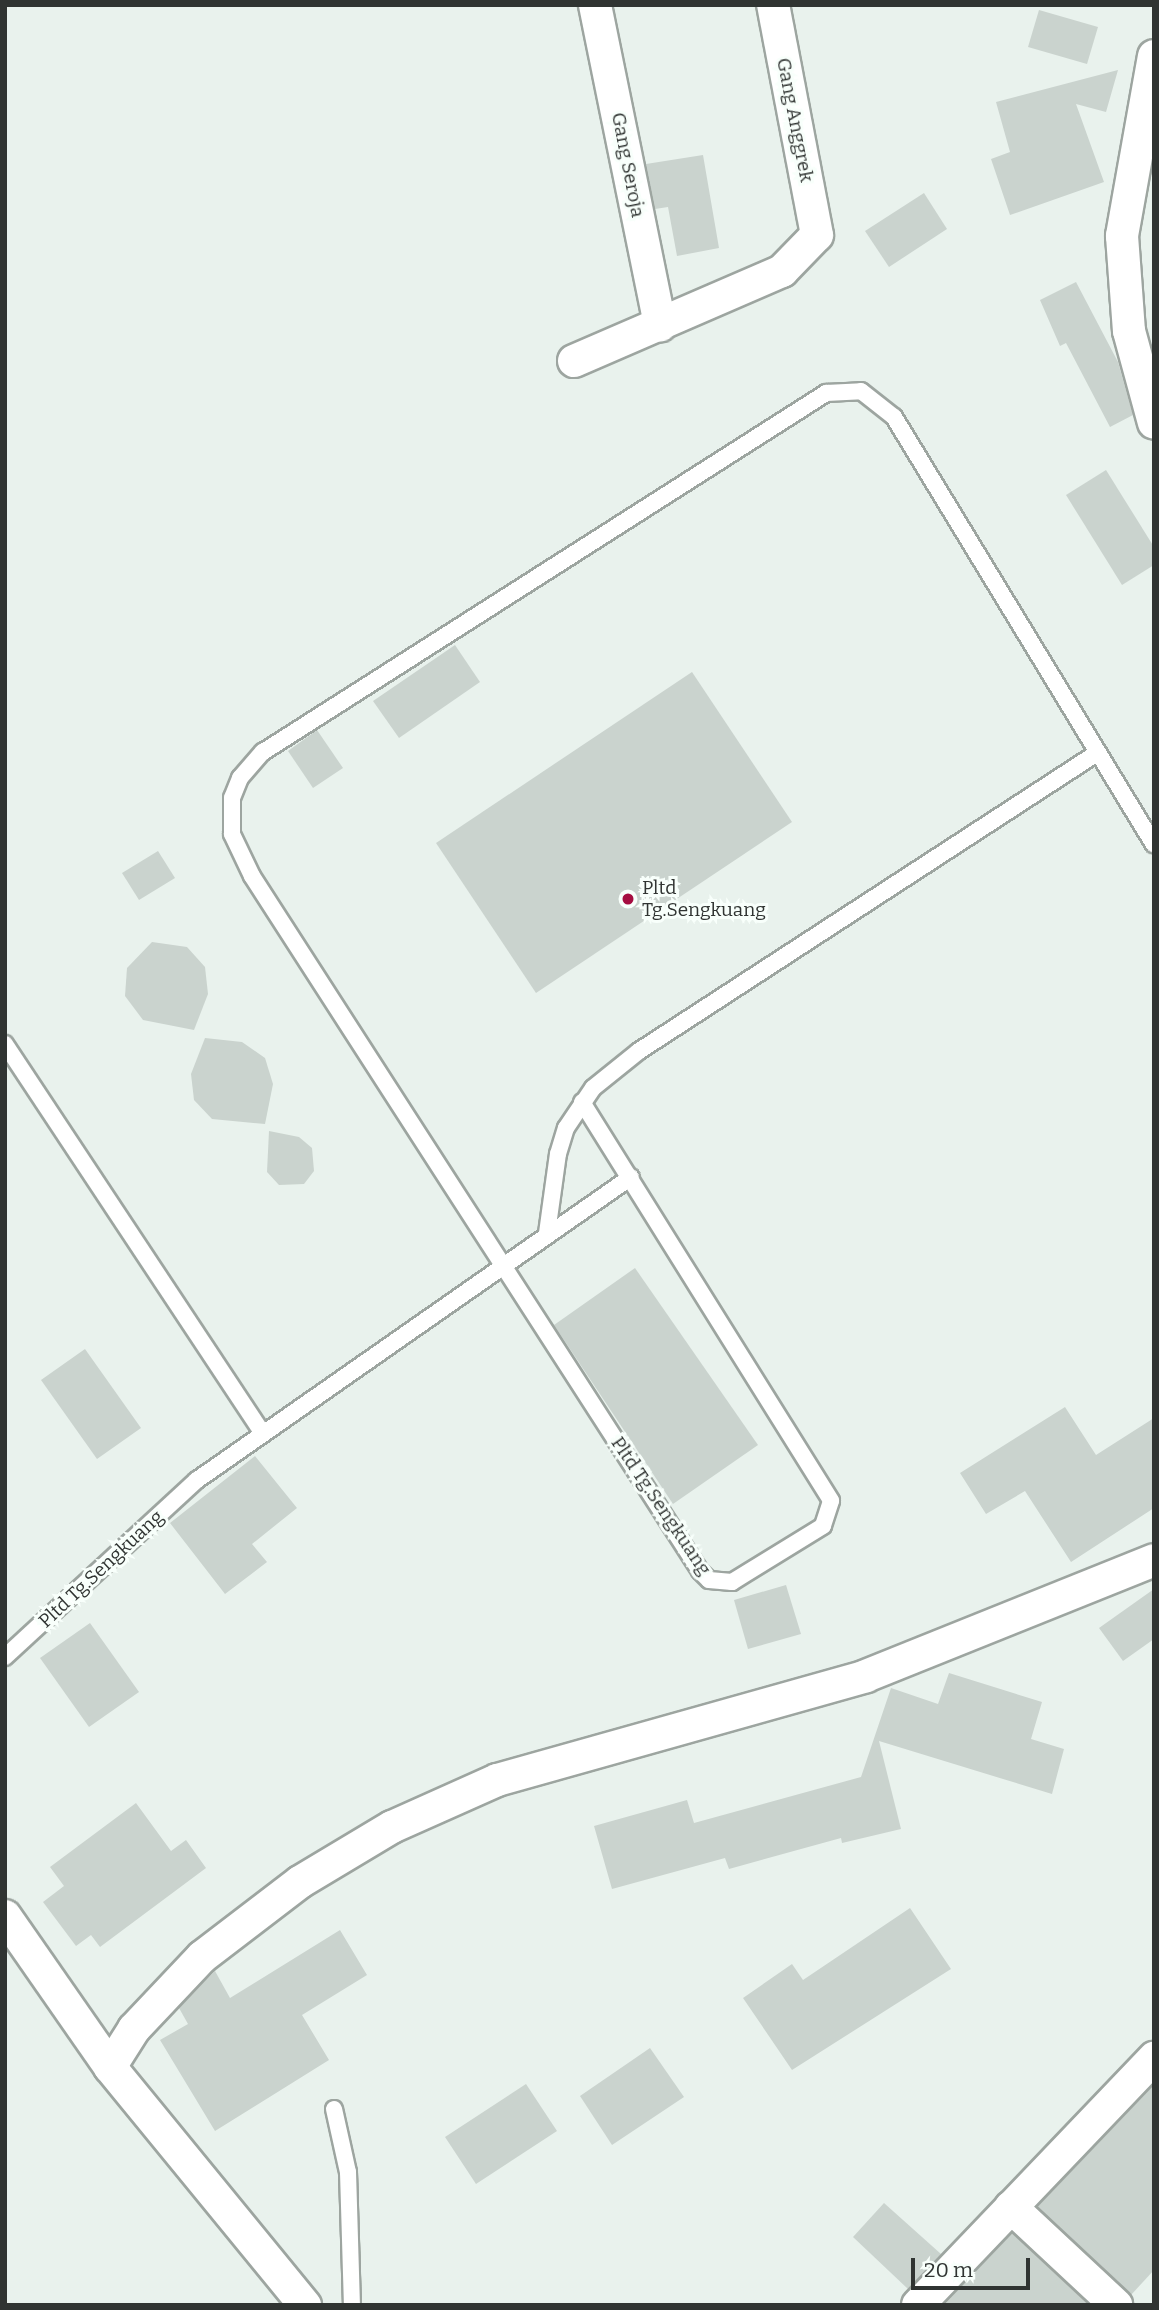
<!DOCTYPE html>
<html>
<head>
<meta charset="utf-8">
<style>
  body { margin:0 }
  #map { position:relative; width:1159px; height:2310px; overflow:hidden; background:#e9f2ed; font-family:Bitter,serif }
  div>[style] { position:absolute }
  [style*='--x'] { left:calc(var(--x)*1px); top:calc(var(--y)*1px); width:calc(var(--w)*1px); rotate:calc(var(--a)*1deg) }
  .building>* { inset:0; background:#cad3ce }
  .roads { filter:drop-shadow(2px 0 #9da5a0) drop-shadow(-2px 0 #9da5a0) drop-shadow(0 2px #9da5a0) drop-shadow(0 -2px #9da5a0) }
  .lane>* { height:16px; margin:-8px; padding:0 8px; transform-origin:8px; border-radius:8px; background:#fff }
  .street>* { height:32px; margin:-16px; padding:0 16px; transform-origin:16px; border-radius:16px; background:#fff }
  .dots>* { width:19px; height:19px; translate:-50% -50%; box-sizing:border-box; border:4px solid #f8fffb; border-radius:50% }
  span { translate:-50% -50%; white-space:nowrap; text-align:center; line-height:1.15; -webkit-text-stroke:6px #f8fffb; paint-order:stroke }
  .street-label { font-size:19px; color:#303432 }
  .poi-label { font-size:19px; color:#303432 }
  .left { translate:0 -50%; text-align:left }
  .frame { position:absolute; inset:0; border:7px solid #303432; pointer-events:none }
  .scale { position:absolute; left:911px; top:2258px; width:119px; height:32px; box-sizing:border-box; border:4px solid #303432; border-top:0; padding-left:9px; font-size:21px; line-height:24px; white-space:nowrap; color:#303432; -webkit-text-stroke:5px #f8fffb; paint-order:stroke }
</style>
</head>
<body>
<div id="map">
  <div class="building">
    <div style="clip-path:polygon(1039px 10px,1098px 27px,1087px 64px,1028px 47px)"></div>
    <div style="clip-path:polygon(1118px 70px,1106px 112px,1076px 104px,1104px 182px,1010px 215px,991px 159px,1010px 152px,996px 102px)"></div>
    <div style="clip-path:polygon(703px 155px,719px 248px,677px 256px,668px 207px,655px 209px,646px 164px)"></div>
    <div style="clip-path:polygon(924px 193px,947px 229px,889px 267px,865px 231px)"></div>
    <div style="clip-path:polygon(1076px 282px,1118px 362px,1133px 415px,1110px 427px,1066px 343px,1060px 346px,1040px 300px)"></div>
    <div style="clip-path:polygon(1106px 470px,1154px 547px,1154px 565px,1122px 585px,1066px 495px)"></div>
    <div style="clip-path:polygon(455px 645px,480px 682px,399px 738px,373px 701px)"></div>
    <div style="clip-path:polygon(692px 672px,792px 822px,536px 993px,436px 843px)"></div>
    <div style="clip-path:polygon(317px 730px,343px 768px,313px 788px,288px 751px)"></div>
    <div style="clip-path:polygon(158px 851px,175px 878px,139px 900px,122px 873px)"></div>
    <div style="clip-path:polygon(152px 942px,187px 947px,205px 967px,208px 994px,194px 1030px,143px 1020px,125px 996px,127px 968px)"></div>
    <div style="clip-path:polygon(205px 1038px,242px 1042px,265px 1058px,273px 1084px,265px 1124px,212px 1119px,194px 1100px,191px 1074px)"></div>
    <div style="clip-path:polygon(269px 1131px,299px 1137px,312px 1148px,314px 1171px,304px 1184px,279px 1185px,267px 1172px)"></div>
    <div style="clip-path:polygon(635px 1268px,758px 1445px,673px 1504px,554px 1325px)"></div>
    <div style="clip-path:polygon(85px 1349px,141px 1428px,97px 1459px,41px 1380px)"></div>
    <div style="clip-path:polygon(1065px 1407px,1096px 1455px,1154px 1418px,1154px 1508px,1071px 1562px,1025px 1491px,986px 1514px,960px 1473px)"></div>
    <div style="clip-path:polygon(255px 1456px,297px 1508px,252px 1544px,267px 1562px,225px 1594px,170px 1523px)"></div>
    <div style="clip-path:polygon(786px 1585px,801px 1634px,748px 1649px,734px 1600px)"></div>
    <div style="clip-path:polygon(1154px 1589px,1154px 1639px,1123px 1661px,1099px 1628px)"></div>
    <div style="clip-path:polygon(90px 1623px,139px 1692px,89px 1727px,40px 1658px)"></div>
    <div style="clip-path:polygon(949px 1673px,1042px 1702px,1031px 1739px,1064px 1749px,1052px 1794px,879px 1741px,901px 1829px,842px 1843px,841px 1838px,729px 1869px,725px 1858px,612px 1889px,594px 1826px,687px 1800px,694px 1823px,861px 1777px,891px 1688px,938px 1704px)"></div>
    <div style="clip-path:polygon(136px 1803px,171px 1851px,186px 1840px,206px 1868px,100px 1947px,91px 1935px,76px 1946px,43px 1902px,64px 1886px,50px 1867px)"></div>
    <div style="clip-path:polygon(910px 1908px,951px 1969px,792px 2070px,743px 1998px,792px 1964px,803px 1980px)"></div>
    <div style="clip-path:polygon(340px 1930px,367px 1975px,302px 2015px,329px 2060px,215px 2131px,160px 2040px,188px 2024px,179px 2008px,215px 1971px,230px 1998px)"></div>
    <div style="clip-path:polygon(650px 2048px,684px 2097px,612px 2145px,580px 2096px)"></div>
    <div style="clip-path:polygon(526px 2084px,557px 2131px,476px 2184px,445px 2137px)"></div>
    <div style="clip-path:polygon(1154px 2085px,1154px 2270px,1131px 2295px,1037px 2207px)"></div>
    <div style="clip-path:polygon(884px 2203px,941px 2254px,908px 2289px,853px 2237px)"></div>
    <div style="clip-path:polygon(1012px 2233px,1089px 2305px,944px 2305px)"></div>
  </div>
  <div class="roads">
    <div class="lane">
      <div style="--x:5;--y:1044;--w:465;--a:56.5"></div>
      <div style="--x:582;--y:1102;--w:470;--a:58"></div>
      <div style="--x:831;--y:1501;--w:26;--a:108"></div>
      <div style="--x:823;--y:1526;--w:107;--a:148.4"></div>
      <div style="--x:732;--y:1582;--w:23;--a:-175"></div>
      <div style="--x:709;--y:1580;--w:13;--a:-135"></div>
      <div style="--x:700;--y:1571;--w:827;--a:-122.81"></div>
      <div style="--x:252;--y:876;--w:47;--a:-115.5"></div>
      <div style="--x:232;--y:834;--w:36;--a:-90"></div>
      <div style="--x:232;--y:798;--w:22;--a:-68"></div>
      <div style="--x:240;--y:778;--w:35;--a:-49"></div>
      <div style="--x:263;--y:752;--w:668;--a:-32.52"></div>
      <div style="--x:826;--y:393;--w:35;--a:-3"></div>
      <div style="--x:861;--y:391;--w:42;--a:38.2"></div>
      <div style="--x:894;--y:417;--w:500;--a:58.7"></div>
      <div style="--x:547;--y:1233;--w:80;--a:-82.1"></div>
      <div style="--x:558;--y:1154;--w:27;--a:-73"></div>
      <div style="--x:566;--y:1128;--w:48;--a:-56"></div>
      <div style="--x:593;--y:1088;--w:59;--a:-38.8"></div>
      <div style="--x:639;--y:1051;--w:546;--a:-33.05"></div>
      <div style="--x:5;--y:1657;--w:261;--a:-42.7"></div>
      <div style="--x:197;--y:1480;--w:529;--a:-34.92"></div>
      <div style="--x:334;--y:2109;--w:65;--a:77.5"></div>
      <div style="--x:348;--y:2172;--w:133;--a:88.3"></div>
    </div>
    <div class="street">
      <div style="--x:595;--y:5;--w:327;--a:78.5"></div>
      <div style="--x:1154;--y:56;--w:183;--a:100.1"></div>
      <div style="--x:1122;--y:236;--w:95;--a:85.8"></div>
      <div style="--x:1129;--y:331;--w:95;--a:74.8"></div>
      <div style="--x:574;--y:361;--w:227;--a:-23.4"></div>
      <div style="--x:782;--y:271;--w:50;--a:-45.8"></div>
      <div style="--x:817;--y:235;--w:234;--a:-100.8"></div>
      <div style="--x:5;--y:1916;--w:184;--a:55.2"></div>
      <div style="--x:110;--y:2067;--w:308;--a:50.7"></div>
      <div style="--x:110;--y:2067;--w:45;--a:-57.7"></div>
      <div style="--x:134;--y:2029;--w:99;--a:-46.6"></div>
      <div style="--x:202;--y:1957;--w:123;--a:-37.4"></div>
      <div style="--x:300;--y:1882;--w:107;--a:-30.9"></div>
      <div style="--x:392;--y:1827;--w:115;--a:-24.1"></div>
      <div style="--x:497;--y:1780;--w:383;--a:-15.7"></div>
      <div style="--x:866;--y:1676;--w:310;--a:-21.9"></div>
      <div style="--x:1011;--y:2207;--w:144;--a:43"></div>
      <div style="--x:918;--y:2305;--w:342;--a:-46.3"></div>
    </div>
  </div>
  <div class="dots">
    <div style="left:628px;top:899px;background:#a50d41"></div>
  </div>
  <div class="street-label">
    <span style="left:795px;top:120px;rotate:79deg">Gang Anggrek</span>
    <span style="left:628px;top:165px;rotate:79deg">Gang Seroja</span>
    <span style="left:661px;top:1506px;rotate:56deg">Pltd Tg.Sengkuang</span>
    <span style="left:101px;top:1569px;rotate:-43deg">Pltd Tg.Sengkuang</span>
  </div>
  <div class="poi-label">
    <span class="left" style="left:642px;top:899px">Pltd<br>Tg.Sengkuang</span>
  </div>
  <div class="frame"></div>
  <div class="scale">20 m</div>
</div>
</body>
</html>
